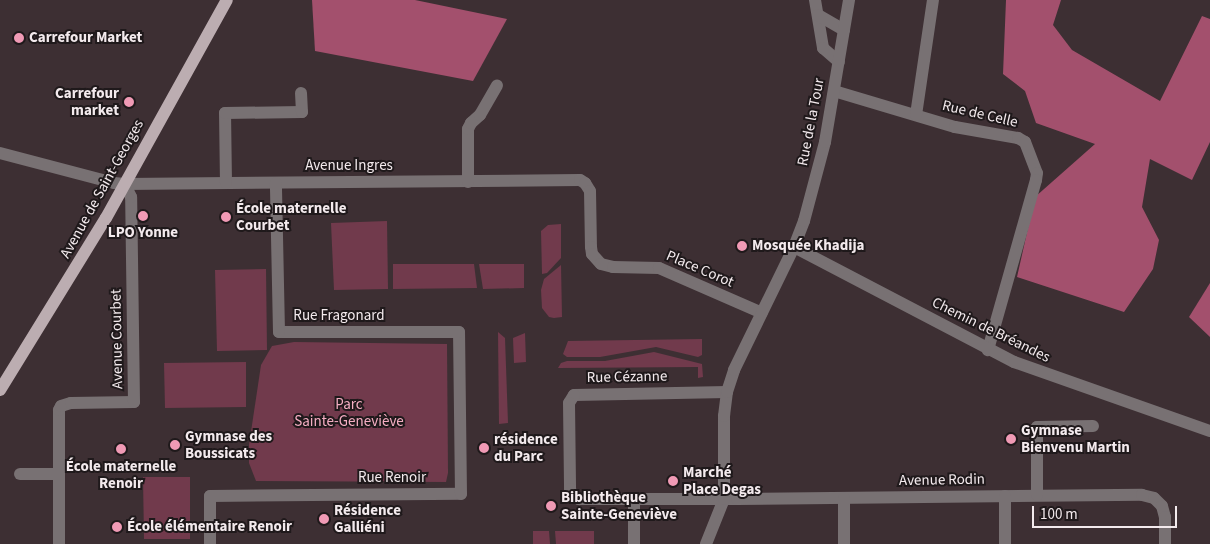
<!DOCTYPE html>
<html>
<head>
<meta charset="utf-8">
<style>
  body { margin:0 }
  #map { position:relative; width:1210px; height:544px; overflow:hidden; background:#3d2f33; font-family:"Source Sans 3",sans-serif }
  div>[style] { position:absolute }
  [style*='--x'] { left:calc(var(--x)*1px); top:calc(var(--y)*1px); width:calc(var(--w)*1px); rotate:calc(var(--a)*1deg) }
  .green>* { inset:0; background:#713a4c }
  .forest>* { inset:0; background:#a3506d }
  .minor>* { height:12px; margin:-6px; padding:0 6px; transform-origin:6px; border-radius:6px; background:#787173 }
  .major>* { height:12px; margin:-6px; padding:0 6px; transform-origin:6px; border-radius:6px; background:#bcadb1 }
  .dots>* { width:14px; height:14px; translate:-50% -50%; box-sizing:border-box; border:2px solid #1f191b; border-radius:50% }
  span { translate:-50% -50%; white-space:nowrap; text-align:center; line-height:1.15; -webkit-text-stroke:4px #1f191b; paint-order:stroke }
  .poi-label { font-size:15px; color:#f3eaed; font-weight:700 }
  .left { translate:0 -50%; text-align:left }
  .right { translate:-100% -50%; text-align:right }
  .street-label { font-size:15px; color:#f3eaed }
  .park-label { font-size:15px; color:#f5aec3 }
  .scale { position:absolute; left:1032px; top:506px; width:145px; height:22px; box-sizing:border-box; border:2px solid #f3eaed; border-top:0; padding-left:6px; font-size:15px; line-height:18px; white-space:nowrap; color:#f3eaed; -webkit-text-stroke:4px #1f191b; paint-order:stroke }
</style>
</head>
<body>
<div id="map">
  <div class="green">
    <div style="clip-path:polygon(387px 221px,388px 289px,334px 290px,331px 223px)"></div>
    <div style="clip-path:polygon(561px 224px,561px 258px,547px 273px,542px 274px,541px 231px,548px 225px)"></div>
    <div style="clip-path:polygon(393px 264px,474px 264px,477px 288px,393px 289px)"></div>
    <div style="clip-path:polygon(479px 264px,524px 264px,524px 288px,483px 289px)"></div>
    <div style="clip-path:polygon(561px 265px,562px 317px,554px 318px,549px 317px,542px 308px,541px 290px,544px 279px)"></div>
    <div style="clip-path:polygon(266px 269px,267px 350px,217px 351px,215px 270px)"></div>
    <div style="clip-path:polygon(498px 332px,505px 338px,508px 423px,499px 424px)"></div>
    <div style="clip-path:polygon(525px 333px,526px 362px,514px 363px,513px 338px)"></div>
    <div style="clip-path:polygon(702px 339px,702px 355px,698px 357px,656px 347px,600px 357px,567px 357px,563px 354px,568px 341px)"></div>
    <div style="clip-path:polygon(294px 342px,447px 344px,448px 473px,446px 482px,256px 481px,249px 463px,249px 445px,261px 365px,272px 346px)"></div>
    <div style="clip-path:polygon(654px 352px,702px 364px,703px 377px,698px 378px,698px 367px,558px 368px,561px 363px,567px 361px,605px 361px)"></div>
    <div style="clip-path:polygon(246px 362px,246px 407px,165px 408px,164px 363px)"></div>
    <div style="clip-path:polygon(143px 477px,190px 477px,190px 539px,144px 539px)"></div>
    <div style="clip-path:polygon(533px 531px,549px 531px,550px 544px,533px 544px)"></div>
    <div style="clip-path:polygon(555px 531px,594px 531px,594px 544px,556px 544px)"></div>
  </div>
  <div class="forest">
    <div style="clip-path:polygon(312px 0,415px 0,507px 19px,473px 81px,315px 51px)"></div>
    <div style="clip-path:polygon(1006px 0,1061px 0,1053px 25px,1072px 50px,1160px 101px,1202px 16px,1210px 19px,1210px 142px,1192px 180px,1150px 159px,1142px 207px,1159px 240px,1153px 269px,1124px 312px,1017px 277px,1035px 197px,1095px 144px,1036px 123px,1025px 91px,1003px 74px)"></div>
    <div style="clip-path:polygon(1210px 283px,1210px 337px,1189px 317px)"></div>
  </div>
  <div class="minor">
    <div style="--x:815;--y:0;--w:49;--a:80.5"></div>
    <div style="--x:823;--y:48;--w:21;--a:41"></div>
    <div style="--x:818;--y:15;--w:30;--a:30"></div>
    <div style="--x:834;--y:91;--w:126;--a:16.6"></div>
    <div style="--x:955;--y:127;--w:64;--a:9.9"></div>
    <div style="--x:1018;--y:138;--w:8;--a:30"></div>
    <div style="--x:1025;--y:142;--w:33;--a:69"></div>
    <div style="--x:1037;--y:173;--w:7;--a:98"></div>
    <div style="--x:1036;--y:180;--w:177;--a:105.8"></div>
    <div style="--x:916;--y:115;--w:116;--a:-81.6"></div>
    <div style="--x:0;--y:153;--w:118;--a:14.7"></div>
    <div style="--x:114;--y:183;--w:11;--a:5"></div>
    <div style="--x:125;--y:184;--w:455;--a:-0.5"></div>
    <div style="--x:580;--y:180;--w:6;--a:31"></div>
    <div style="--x:585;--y:183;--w:9;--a:58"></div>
    <div style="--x:590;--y:191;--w:56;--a:89"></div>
    <div style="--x:591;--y:247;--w:7;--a:82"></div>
    <div style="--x:592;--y:254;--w:13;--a:48"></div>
    <div style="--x:601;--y:264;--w:12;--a:14"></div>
    <div style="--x:613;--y:267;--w:46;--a:1.2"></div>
    <div style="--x:659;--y:268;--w:112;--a:23.6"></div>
    <div style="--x:468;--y:182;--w:53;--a:-90"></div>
    <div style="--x:468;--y:129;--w:7;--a:-63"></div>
    <div style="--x:471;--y:123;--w:12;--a:-42"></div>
    <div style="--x:480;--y:115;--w:34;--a:-60"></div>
    <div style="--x:226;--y:183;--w:70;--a:-90.8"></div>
    <div style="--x:225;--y:113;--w:77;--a:-0.7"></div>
    <div style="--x:302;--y:112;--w:19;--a:-93"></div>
    <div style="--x:794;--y:247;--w:248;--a:27.6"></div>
    <div style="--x:1014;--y:362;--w:208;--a:19.4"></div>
    <div style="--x:727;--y:392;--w:153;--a:178.9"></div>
    <div style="--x:574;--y:395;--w:9;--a:122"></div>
    <div style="--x:569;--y:403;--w:86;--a:89.3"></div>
    <div style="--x:570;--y:489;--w:7;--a:74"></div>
    <div style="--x:572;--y:496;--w:8;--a:23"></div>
    <div style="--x:579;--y:499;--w:158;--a:0"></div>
    <div style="--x:737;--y:499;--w:405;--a:-0.6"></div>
    <div style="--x:1142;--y:495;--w:12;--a:14"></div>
    <div style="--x:1154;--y:498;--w:11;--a:45"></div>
    <div style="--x:1162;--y:506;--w:11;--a:75"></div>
    <div style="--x:1165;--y:517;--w:27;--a:90"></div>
    <div style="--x:20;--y:474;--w:39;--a:0"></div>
    <div style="--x:1037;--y:495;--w:68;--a:-90"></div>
    <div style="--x:1037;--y:427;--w:56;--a:-1"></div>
    <div style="--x:1005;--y:496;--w:48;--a:90"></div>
    <div style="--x:844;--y:498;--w:46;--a:90"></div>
    <div style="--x:634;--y:499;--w:45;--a:90"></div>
    <div style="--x:59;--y:544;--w:134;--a:-90"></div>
    <div style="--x:59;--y:410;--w:4;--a:-63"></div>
    <div style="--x:61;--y:406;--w:10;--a:-17"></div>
    <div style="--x:71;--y:403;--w:63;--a:-0.9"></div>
    <div style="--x:134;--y:402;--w:205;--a:-90.8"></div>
    <div style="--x:131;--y:197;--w:14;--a:-115"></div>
    <div style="--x:210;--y:544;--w:48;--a:-90"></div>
    <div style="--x:210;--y:496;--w:251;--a:-0.5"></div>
    <div style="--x:461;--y:494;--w:162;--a:-90.7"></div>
    <div style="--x:459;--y:332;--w:180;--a:180"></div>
    <div style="--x:279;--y:332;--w:149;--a:-91.2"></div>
    <div style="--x:706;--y:544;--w:48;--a:-68.2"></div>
    <div style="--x:724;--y:499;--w:83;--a:-90"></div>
    <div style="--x:724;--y:416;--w:24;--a:-83"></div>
    <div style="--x:727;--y:392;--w:23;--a:-72"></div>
    <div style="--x:734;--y:370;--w:137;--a:-64"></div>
    <div style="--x:794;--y:247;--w:28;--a:-69"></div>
    <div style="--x:804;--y:221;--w:82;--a:-75.1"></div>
    <div style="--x:825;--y:142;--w:144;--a:-80.4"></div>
  </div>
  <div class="major">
    <div style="--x:0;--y:390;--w:202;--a:-58.4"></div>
    <div style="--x:106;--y:218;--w:249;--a:-61"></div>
  </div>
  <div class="dots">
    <div style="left:19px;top:38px;background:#f09ab5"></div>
    <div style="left:129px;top:102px;background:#f09ab5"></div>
    <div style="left:143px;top:216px;background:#f09ab5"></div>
    <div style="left:226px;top:217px;background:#f09ab5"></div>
    <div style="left:742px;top:246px;background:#f09ab5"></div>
    <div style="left:1011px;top:439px;background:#f09ab5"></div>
    <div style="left:175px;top:445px;background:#f09ab5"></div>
    <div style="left:484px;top:448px;background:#f09ab5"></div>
    <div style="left:121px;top:449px;background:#f09ab5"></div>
    <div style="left:673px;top:481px;background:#f09ab5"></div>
    <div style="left:551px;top:506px;background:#f09ab5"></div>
    <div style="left:324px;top:519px;background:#f09ab5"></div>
    <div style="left:117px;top:527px;background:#f09ab5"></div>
  </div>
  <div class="poi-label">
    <span class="left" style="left:29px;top:38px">Carrefour Market</span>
    <span class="right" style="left:119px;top:102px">Carrefour<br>market</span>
    <span class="left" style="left:236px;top:217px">École maternelle<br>Courbet</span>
    <span style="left:143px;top:233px">LPO Yonne</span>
    <span class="left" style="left:752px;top:246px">Mosquée Khadija</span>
    <span class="left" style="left:1021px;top:439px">Gymnase<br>Bienvenu Martin</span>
    <span class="left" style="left:185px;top:445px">Gymnase des<br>Boussicats</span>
    <span class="left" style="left:494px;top:448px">résidence<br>du Parc</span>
    <span style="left:121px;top:475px">École maternelle<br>Renoir</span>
    <span class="left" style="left:683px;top:481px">Marché<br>Place Degas</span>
    <span class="left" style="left:561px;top:506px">Bibliothèque<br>Sainte-Geneviève</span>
    <span class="left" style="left:334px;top:519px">Résidence<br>Galliéni</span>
    <span class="left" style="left:127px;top:527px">École élémentaire Renoir</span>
  </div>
  <div class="street-label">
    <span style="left:980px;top:114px;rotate:13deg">Rue de Celle</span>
    <span style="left:811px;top:122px;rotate:-79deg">Rue de la Tour</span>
    <span style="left:349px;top:166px">Avenue Ingres</span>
    <span style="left:102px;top:189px;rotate:-61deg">Avenue de Saint-Georges</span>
    <span style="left:700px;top:269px;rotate:23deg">Place Corot</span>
    <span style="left:339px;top:316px">Rue Fragonard</span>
    <span style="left:991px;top:330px;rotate:26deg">Chemin de Bréandes</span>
    <span style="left:117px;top:339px;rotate:-91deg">Avenue Courbet</span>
    <span style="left:627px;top:377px;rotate:-1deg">Rue Cézanne</span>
    <span style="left:392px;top:478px">Rue Renoir</span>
    <span style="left:942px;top:480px;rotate:-1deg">Avenue Rodin</span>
  </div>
  <div class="park-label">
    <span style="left:349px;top:413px">Parc<br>Sainte-Geneviève</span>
  </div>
  <div class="scale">100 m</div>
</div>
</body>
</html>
